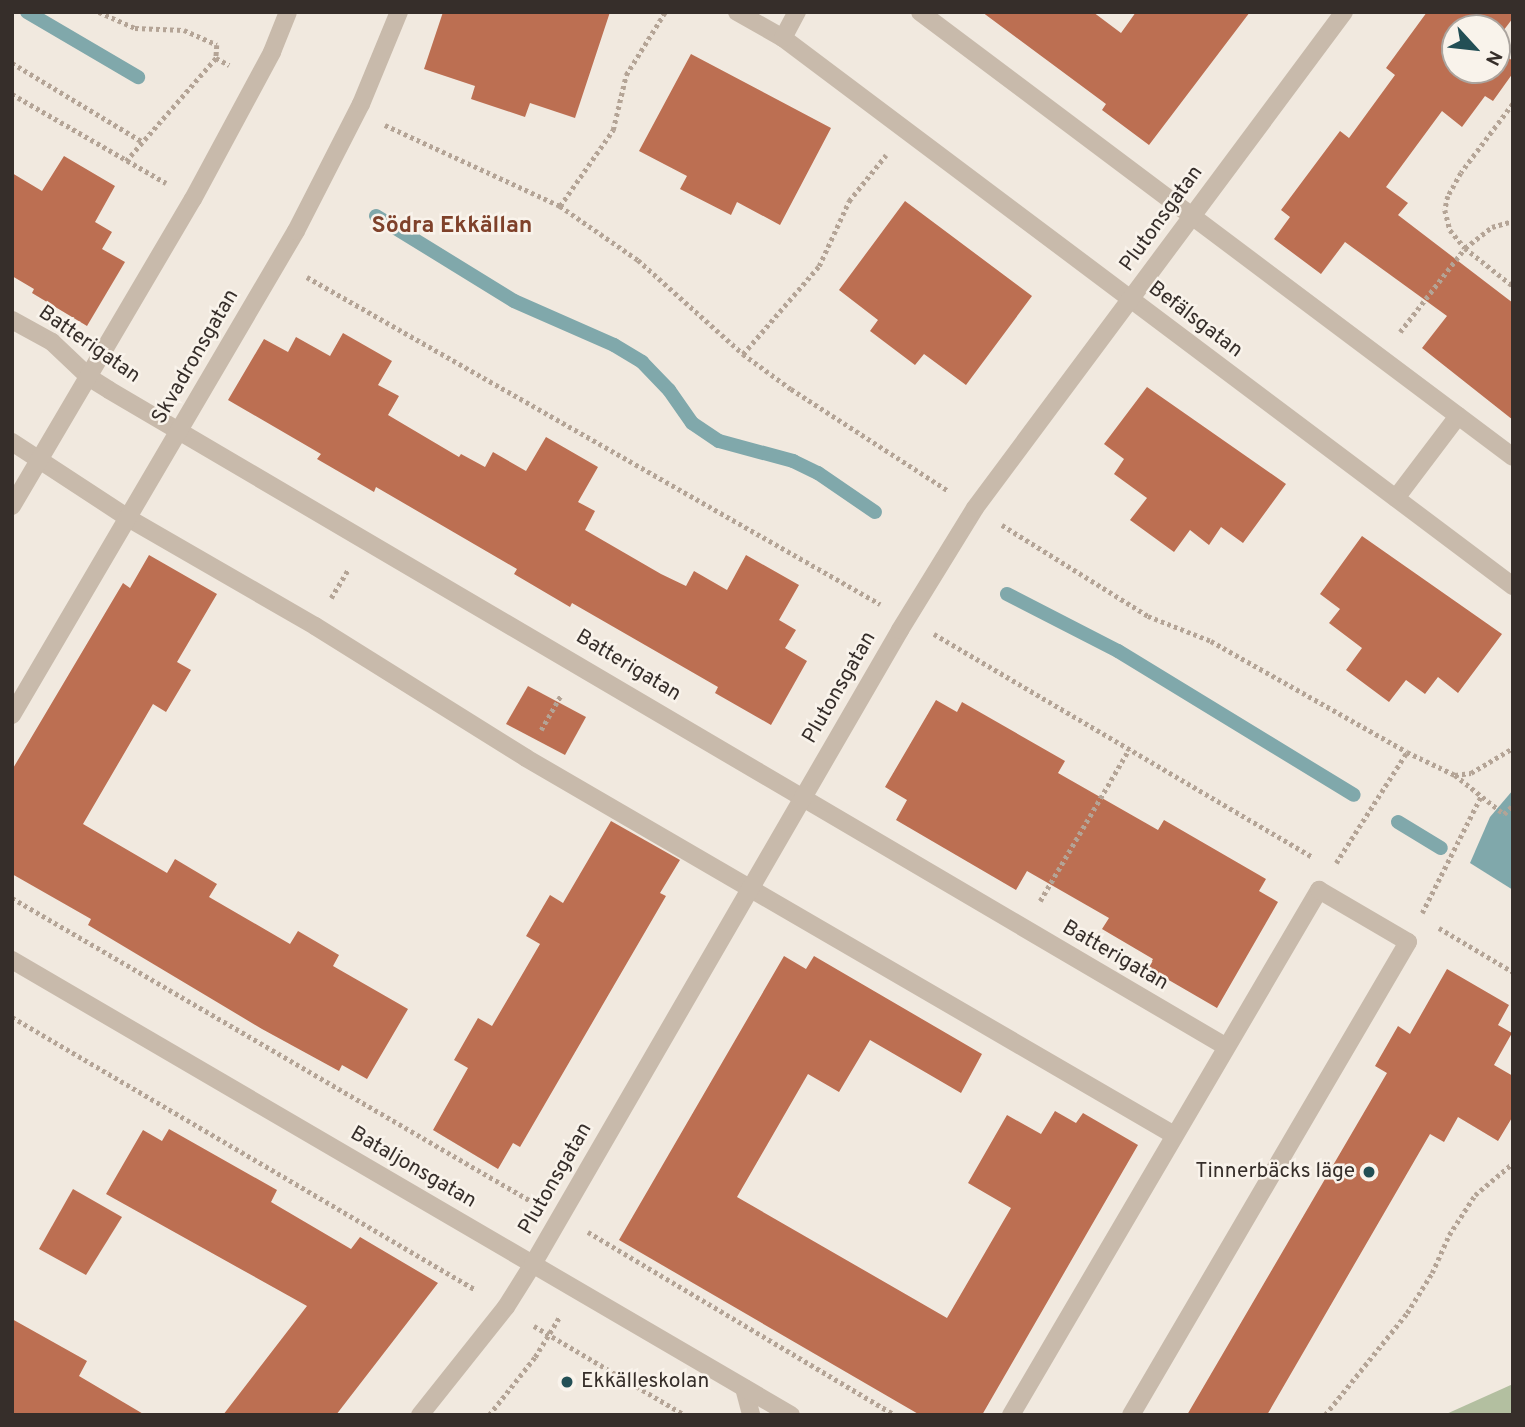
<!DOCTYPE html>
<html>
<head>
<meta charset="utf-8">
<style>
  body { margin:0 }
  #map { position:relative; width:1525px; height:1427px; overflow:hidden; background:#f1e9df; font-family:Overpass,sans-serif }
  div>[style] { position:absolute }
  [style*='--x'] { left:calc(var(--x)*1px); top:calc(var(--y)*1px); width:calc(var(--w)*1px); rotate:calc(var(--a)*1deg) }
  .green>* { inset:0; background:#b3bfa0 }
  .water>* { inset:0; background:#80a8ab }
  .stream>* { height:14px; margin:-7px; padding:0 7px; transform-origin:7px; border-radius:7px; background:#80a8ab }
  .building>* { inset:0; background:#bc6f52 }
  .path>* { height:4.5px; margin-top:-2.25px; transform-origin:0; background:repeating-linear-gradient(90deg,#b4a496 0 3.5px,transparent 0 7px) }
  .lane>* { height:18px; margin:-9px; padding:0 9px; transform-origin:9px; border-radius:9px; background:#c8baab }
  .street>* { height:18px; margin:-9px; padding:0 9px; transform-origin:9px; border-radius:9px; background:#c8baab }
  .dots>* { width:19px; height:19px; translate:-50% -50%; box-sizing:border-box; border:4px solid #f9f3eb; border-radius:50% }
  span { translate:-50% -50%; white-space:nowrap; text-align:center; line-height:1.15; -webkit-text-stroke:5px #f9f3eb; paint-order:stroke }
  .street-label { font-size:21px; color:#362e2a }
  .poi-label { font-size:21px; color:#362e2a }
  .right { translate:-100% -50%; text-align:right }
  .left { translate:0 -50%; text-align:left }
  .neighbourhood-label { font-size:23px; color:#7f412a; font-weight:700 }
  .frame { position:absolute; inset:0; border:14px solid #362e2a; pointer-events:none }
  .north { position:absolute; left:1441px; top:14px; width:70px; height:70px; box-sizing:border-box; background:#f9f3eb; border:2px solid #aba49e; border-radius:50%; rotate:117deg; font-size:19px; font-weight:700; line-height:28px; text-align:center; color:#362e2a }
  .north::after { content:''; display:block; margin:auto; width:24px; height:32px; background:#234f55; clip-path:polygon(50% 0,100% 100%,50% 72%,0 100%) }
</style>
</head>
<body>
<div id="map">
  <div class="green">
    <div style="clip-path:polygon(1513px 1384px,1513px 1415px,1444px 1415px)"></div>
  </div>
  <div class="water">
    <div style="clip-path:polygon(1513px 790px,1513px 890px,1470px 863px,1490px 817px)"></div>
  </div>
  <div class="stream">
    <div style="--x:27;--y:12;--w:129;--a:30.4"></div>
    <div style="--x:376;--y:216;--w:162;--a:31.6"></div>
    <div style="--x:514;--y:301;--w:109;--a:23.7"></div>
    <div style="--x:614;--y:345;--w:33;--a:31"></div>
    <div style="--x:642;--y:362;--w:39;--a:46"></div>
    <div style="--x:669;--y:390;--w:40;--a:55.1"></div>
    <div style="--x:692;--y:423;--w:32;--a:34"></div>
    <div style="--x:719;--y:441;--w:77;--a:15.1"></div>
    <div style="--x:793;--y:461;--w:28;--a:26"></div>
    <div style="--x:818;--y:473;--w:69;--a:34.4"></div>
    <div style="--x:1007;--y:594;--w:125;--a:27.2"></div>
    <div style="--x:1118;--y:651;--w:276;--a:31.4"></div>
    <div style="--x:1398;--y:822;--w:50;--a:31.2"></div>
  </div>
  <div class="building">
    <div style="clip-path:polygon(443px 12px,610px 12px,575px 118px,530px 103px,525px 117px,471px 99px,475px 86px,424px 69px)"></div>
    <div style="clip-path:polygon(982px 12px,1093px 12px,1121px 33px,1136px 12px,1250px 12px,1149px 145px,1102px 110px,1106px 104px)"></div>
    <div style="clip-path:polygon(1427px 12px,1513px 12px,1513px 18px,1497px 39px,1497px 28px,1455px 28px,1455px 70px,1497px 70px,1497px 50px,1513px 61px,1513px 73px,1493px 101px,1485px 96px,1462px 127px,1442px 111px,1386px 187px,1408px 203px,1398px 215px,1513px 303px,1513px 420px,1422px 348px,1447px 316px,1345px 242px,1321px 274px,1274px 239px,1290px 217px,1281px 210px,1340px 131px,1349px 138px,1395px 75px,1386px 68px)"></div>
    <div style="clip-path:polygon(691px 54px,831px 128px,780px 225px,737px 202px,731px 215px,680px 189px,687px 176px,639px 151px)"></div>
    <div style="clip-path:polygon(64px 156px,115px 186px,95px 222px,112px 232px,102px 249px,125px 262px,87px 326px,32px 293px,34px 289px,12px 276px,12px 173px,42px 191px)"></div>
    <div style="clip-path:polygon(905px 201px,1032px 296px,966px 385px,924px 354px,915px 365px,870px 331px,878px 320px,839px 290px)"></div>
    <div style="clip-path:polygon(343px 333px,392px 361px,378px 385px,399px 396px,388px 415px,459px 457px,461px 454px,485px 467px,493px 452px,526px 471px,546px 437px,598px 467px,578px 502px,595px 511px,585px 530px,661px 574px,686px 586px,694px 571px,727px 590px,746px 555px,799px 585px,779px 620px,796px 630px,785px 648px,807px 661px,771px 725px,715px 693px,718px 687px,572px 603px,570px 607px,514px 574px,517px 569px,376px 487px,374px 492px,317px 459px,321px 454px,228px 400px,264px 339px,288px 352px,296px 337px,330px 356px)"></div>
    <div style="clip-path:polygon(1147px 387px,1286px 484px,1243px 543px,1221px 527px,1209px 545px,1190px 530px,1174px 552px,1130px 520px,1147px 498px,1114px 474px,1124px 459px,1104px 444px)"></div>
    <div style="clip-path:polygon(1362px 536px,1502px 634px,1458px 693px,1438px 677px,1425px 694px,1406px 680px,1389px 702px,1346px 670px,1362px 648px,1329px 623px,1340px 609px,1320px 594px)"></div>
    <div style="clip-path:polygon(149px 555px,217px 594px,177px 662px,191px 670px,166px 712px,153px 704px,83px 824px,167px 873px,175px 859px,217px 884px,209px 897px,290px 944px,298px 931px,339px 955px,333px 966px,408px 1009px,367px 1079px,342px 1065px,339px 1071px,262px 1029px,88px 925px,91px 919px,12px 874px,12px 770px,123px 583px,130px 588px)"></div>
    <div style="clip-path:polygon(528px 686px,586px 717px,565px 755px,506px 724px)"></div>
    <div style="clip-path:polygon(936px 700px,957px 712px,962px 702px,1065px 761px,1058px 773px,1158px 830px,1164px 820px,1266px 879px,1259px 891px,1278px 902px,1217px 1008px,1148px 968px,1153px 959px,1102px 929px,1109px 918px,1027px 871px,1016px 890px,896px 820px,907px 800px,885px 787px)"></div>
    <div style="clip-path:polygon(611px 821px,680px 860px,660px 893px,666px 896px,556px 1085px,520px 1147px,513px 1143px,498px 1169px,433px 1130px,468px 1068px,454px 1060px,478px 1018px,492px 1026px,540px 944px,526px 936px,550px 895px,563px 903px)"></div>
    <div style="clip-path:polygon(784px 956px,806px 969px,814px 956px,982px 1054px,961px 1093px,870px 1040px,839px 1092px,808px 1074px,737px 1197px,947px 1318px,1011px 1208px,968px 1183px,1007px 1115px,1041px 1134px,1055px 1111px,1076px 1123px,1083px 1113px,1138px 1145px,982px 1415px,920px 1415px,619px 1240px)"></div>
    <div style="clip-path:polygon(1447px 969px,1509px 1005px,1498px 1025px,1512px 1033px,1494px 1065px,1513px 1076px,1513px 1116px,1498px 1141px,1458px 1117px,1444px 1142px,1430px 1134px,1267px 1415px,1187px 1415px,1387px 1073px,1375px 1066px,1398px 1026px,1410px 1034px)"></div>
    <div style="clip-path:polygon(169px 1129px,277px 1190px,271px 1202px,351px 1249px,360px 1237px,438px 1283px,336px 1415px,223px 1415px,307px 1306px,106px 1194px,143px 1130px,162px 1141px)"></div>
    <div style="clip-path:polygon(73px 1189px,122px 1217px,86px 1275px,39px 1249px)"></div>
    <div style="clip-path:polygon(12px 1319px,87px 1361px,79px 1376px,145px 1415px,12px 1415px)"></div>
  </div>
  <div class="path">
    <div style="--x:99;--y:12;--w:39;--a:24"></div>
    <div style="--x:135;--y:28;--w:49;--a:2.3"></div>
    <div style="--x:184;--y:30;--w:36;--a:24"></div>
    <div style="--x:217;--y:45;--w:13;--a:94"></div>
    <div style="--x:12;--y:63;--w:153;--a:31.1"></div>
    <div style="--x:12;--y:94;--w:178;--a:30"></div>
    <div style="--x:1513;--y:104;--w:86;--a:127"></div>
    <div style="--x:1461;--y:173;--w:26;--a:119"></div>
    <div style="--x:1448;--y:196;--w:14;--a:102"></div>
    <div style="--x:1445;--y:210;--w:21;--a:76"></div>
    <div style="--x:1450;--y:230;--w:23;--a:50"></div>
    <div style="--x:1465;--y:248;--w:34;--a:-38"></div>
    <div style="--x:1492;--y:227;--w:22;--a:-16"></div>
    <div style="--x:385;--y:125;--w:193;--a:24.8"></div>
    <div style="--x:560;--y:206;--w:95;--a:34.7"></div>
    <div style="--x:638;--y:260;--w:141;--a:41.8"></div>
    <div style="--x:743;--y:354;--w:59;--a:36.1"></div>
    <div style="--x:791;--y:389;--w:186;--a:32.9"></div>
    <div style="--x:126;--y:161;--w:137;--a:-48.9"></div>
    <div style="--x:216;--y:58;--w:15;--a:28"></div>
    <div style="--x:560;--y:206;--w:93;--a:-55.1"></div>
    <div style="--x:613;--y:130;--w:57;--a:-76.7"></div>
    <div style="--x:626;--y:75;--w:74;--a:-58.2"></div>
    <div style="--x:307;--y:277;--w:660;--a:29.71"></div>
    <div style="--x:1400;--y:332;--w:106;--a:-52.3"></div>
    <div style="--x:1465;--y:248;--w:61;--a:38.4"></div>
    <div style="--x:743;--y:354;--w:116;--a:-49.2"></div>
    <div style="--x:819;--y:266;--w:72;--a:-65.2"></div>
    <div style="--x:849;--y:201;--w:59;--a:-51.2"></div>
    <div style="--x:1002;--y:525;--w:172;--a:31.9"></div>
    <div style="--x:1148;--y:616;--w:68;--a:21.6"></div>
    <div style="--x:1211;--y:641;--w:225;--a:29.5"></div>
    <div style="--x:1407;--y:752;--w:53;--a:25.6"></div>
    <div style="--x:1455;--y:775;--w:16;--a:-7"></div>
    <div style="--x:1471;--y:773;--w:49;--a:-30.8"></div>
    <div style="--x:331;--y:598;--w:33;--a:-59"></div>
    <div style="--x:934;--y:634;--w:439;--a:30.5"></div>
    <div style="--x:541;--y:730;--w:40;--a:-60.3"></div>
    <div style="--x:1455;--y:775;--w:63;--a:38.5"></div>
    <div style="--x:1504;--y:814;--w:13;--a:-45"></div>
    <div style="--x:1336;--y:863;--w:132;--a:-57.4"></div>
    <div style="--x:12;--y:898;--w:601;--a:30.28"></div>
    <div style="--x:1040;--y:901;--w:176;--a:-59.6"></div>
    <div style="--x:1422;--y:913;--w:131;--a:-63.2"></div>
    <div style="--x:1439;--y:928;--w:86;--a:30.7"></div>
    <div style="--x:12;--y:1017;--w:538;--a:30.47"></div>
    <div style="--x:588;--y:1232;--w:357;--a:30.8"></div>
    <div style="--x:534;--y:1326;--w:175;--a:30.5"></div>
    <div style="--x:489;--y:1415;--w:74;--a:-51.6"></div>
    <div style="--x:535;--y:1357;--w:48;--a:-58.6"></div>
    <div style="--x:1325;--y:1415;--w:131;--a:-51.2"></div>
    <div style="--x:1407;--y:1313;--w:47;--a:-58"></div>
    <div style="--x:1432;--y:1273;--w:42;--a:-65.9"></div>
    <div style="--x:1449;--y:1235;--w:48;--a:-57"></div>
    <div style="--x:1475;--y:1195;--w:50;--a:-40.1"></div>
  </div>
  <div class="lane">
    <div style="--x:1396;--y:498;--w:103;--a:-52.9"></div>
    <div style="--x:744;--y:1388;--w:28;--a:75"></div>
  </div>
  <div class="street">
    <div style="--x:737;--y:12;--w:53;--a:29.5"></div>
    <div style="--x:783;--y:38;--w:913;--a:36.9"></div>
    <div style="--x:920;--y:12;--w:741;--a:36.89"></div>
    <div style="--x:783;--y:38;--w:30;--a:-62"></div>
    <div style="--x:12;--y:320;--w:46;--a:28.8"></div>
    <div style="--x:52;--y:342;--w:52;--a:43.5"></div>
    <div style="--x:90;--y:378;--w:22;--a:32"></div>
    <div style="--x:109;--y:390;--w:1295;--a:30.45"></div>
    <div style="--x:12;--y:442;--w:139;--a:33.2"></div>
    <div style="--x:128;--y:518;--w:216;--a:30"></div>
    <div style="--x:315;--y:626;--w:249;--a:32"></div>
    <div style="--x:526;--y:758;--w:750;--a:30.19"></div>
    <div style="--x:12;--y:506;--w:356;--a:-59.5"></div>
    <div style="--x:193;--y:199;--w:167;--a:-61.7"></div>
    <div style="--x:272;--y:52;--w:43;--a:-68.2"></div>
    <div style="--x:12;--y:715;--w:561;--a:-59.6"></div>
    <div style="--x:296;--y:231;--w:143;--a:-62.9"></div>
    <div style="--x:361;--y:104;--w:100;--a:-67.6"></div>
    <div style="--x:12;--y:960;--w:902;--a:30.29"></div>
    <div style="--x:420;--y:1415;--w:138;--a:-51.5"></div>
    <div style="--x:506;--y:1307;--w:51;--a:-57.9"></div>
    <div style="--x:533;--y:1264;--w:733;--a:-59.93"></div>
    <div style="--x:900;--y:630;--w:143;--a:-58.4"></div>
    <div style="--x:975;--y:508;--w:618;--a:-53.35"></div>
    <div style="--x:1011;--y:1415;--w:609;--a:-59.6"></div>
    <div style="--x:1319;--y:890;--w:103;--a:30.3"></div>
    <div style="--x:1408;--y:942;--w:548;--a:120.35"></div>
  </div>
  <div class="dots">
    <div style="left:1369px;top:1172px;background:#234f55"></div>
    <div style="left:567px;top:1382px;background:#234f55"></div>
  </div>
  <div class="street-label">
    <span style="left:1162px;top:219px;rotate:-54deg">Plutonsgatan</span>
    <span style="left:1195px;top:320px;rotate:37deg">Befälsgatan</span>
    <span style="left:89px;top:345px;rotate:35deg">Batterigatan</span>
    <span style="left:196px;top:357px;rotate:-60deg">Skvadronsgatan</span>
    <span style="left:628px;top:666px;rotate:31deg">Batterigatan</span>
    <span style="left:840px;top:688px;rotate:-60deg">Plutonsgatan</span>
    <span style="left:1115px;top:956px;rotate:30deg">Batterigatan</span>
    <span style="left:413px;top:1168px;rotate:30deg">Bataljonsgatan</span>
    <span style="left:556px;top:1179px;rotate:-60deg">Plutonsgatan</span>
  </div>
  <div class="poi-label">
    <span class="right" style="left:1355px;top:1172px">Tinnerbäcks läge</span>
    <span class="left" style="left:581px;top:1382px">Ekkälleskolan</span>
  </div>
  <div class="neighbourhood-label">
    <span style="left:452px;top:227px">Södra Ekkällan</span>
  </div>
  <div class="frame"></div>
  <div class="north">N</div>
</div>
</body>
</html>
